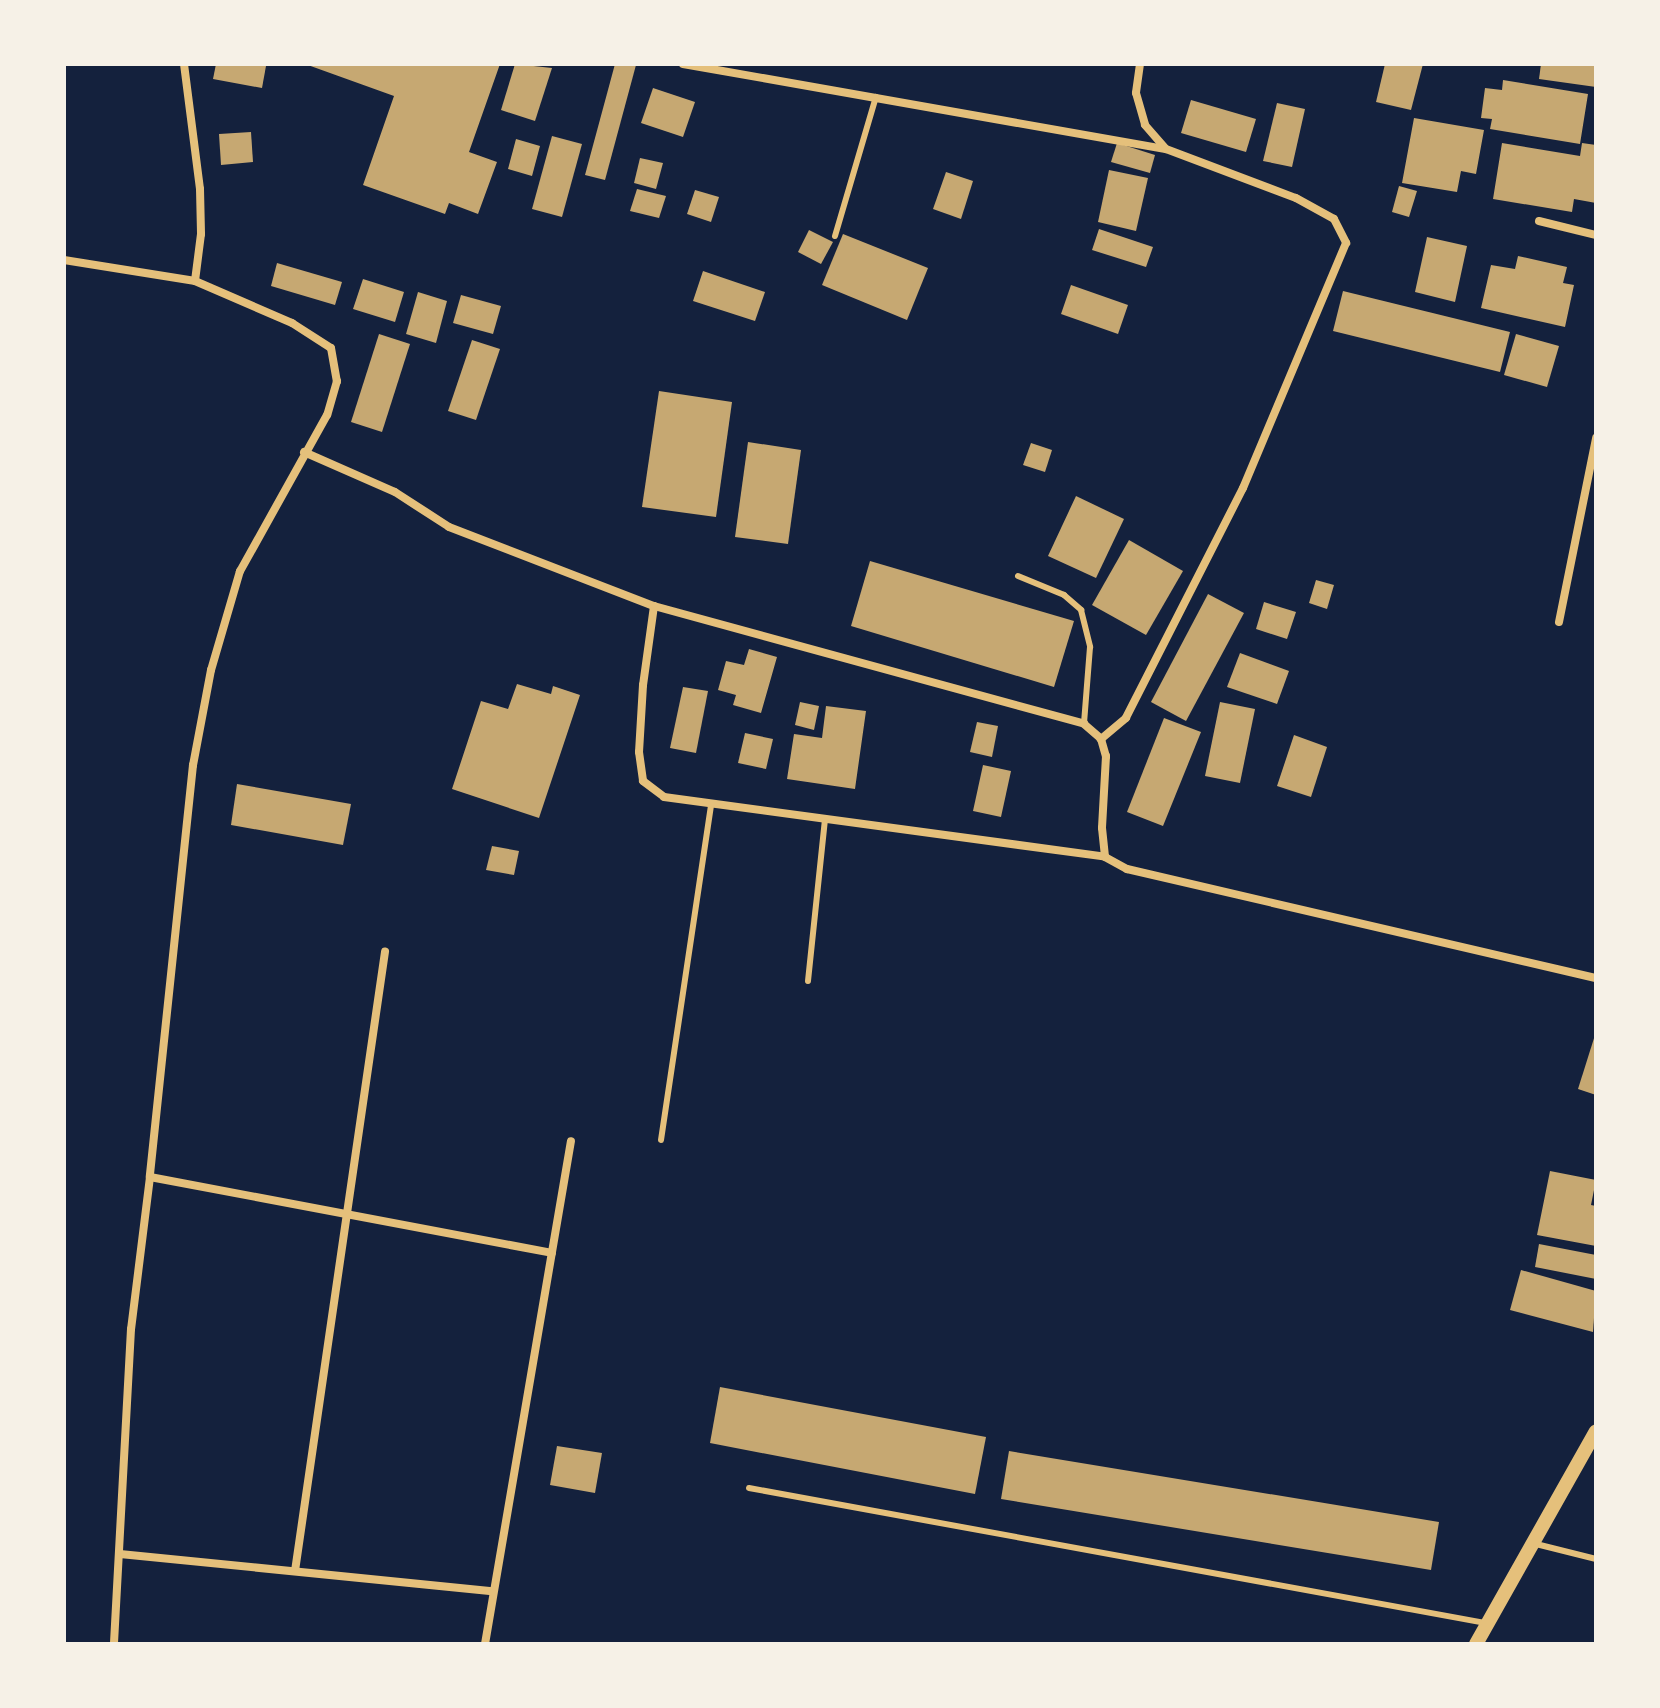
<!DOCTYPE html>
<html>
<head>
<meta charset="utf-8">
<style>
  body { margin:0 }
  #map { position:relative; width:1660px; height:1708px; overflow:hidden; background:#14213d; font-family:"Zilla Slab",serif }
  div>[style] { position:absolute }
  [style*='--x'] { left:calc(var(--x)*1px); top:calc(var(--y)*1px); width:calc(var(--w)*1px); rotate:calc(var(--a)*1deg) }
  .building>* { inset:0; background:#c6a872 }
  .service>* { height:6px; margin:-3px; padding:0 3px; transform-origin:3px; border-radius:3px; background:#e5c07b }
  .minor>* { height:8px; margin:-4px; padding:0 4px; transform-origin:4px; border-radius:4px; background:#e5c07b }
  .tertiary>* { height:14px; margin:-7px; padding:0 7px; transform-origin:7px; border-radius:7px; background:#e5c07b }
  span { translate:-50% -50%; white-space:nowrap; text-align:center; line-height:1.15; -webkit-text-stroke:6px #f6f1e7; paint-order:stroke }
  .frame { position:absolute; inset:0; border:66px solid #f6f1e7; pointer-events:none }
</style>
</head>
<body>
<div id="map">
  <div class="building">
    <div style="clip-path:polygon(216px 64px,266px 66px,262px 88px,213px 79px)"></div>
    <div style="clip-path:polygon(305px 64px,500px 64px,469px 152px,497px 162px,478px 214px,449px 203px,445px 214px,363px 185px,394px 96px)"></div>
    <div style="clip-path:polygon(515px 64px,552px 68px,535px 121px,501px 110px)"></div>
    <div style="clip-path:polygon(615px 64px,636px 65px,605px 180px,585px 175px)"></div>
    <div style="clip-path:polygon(1385px 64px,1423px 64px,1411px 110px,1376px 102px)"></div>
    <div style="clip-path:polygon(1541px 64px,1596px 64px,1596px 87px,1539px 79px)"></div>
    <div style="clip-path:polygon(1503px 80px,1588px 94px,1580px 144px,1490px 129px,1492px 119px,1481px 118px,1485px 88px,1502px 90px)"></div>
    <div style="clip-path:polygon(653px 88px,695px 102px,683px 137px,641px 123px)"></div>
    <div style="clip-path:polygon(1191px 100px,1256px 119px,1246px 152px,1181px 133px)"></div>
    <div style="clip-path:polygon(1277px 103px,1305px 109px,1292px 167px,1263px 161px)"></div>
    <div style="clip-path:polygon(1414px 118px,1484px 130px,1476px 174px,1461px 171px,1457px 192px,1402px 183px)"></div>
    <div style="clip-path:polygon(251px 132px,253px 162px,221px 165px,219px 134px)"></div>
    <div style="clip-path:polygon(552px 136px,582px 144px,562px 217px,532px 209px)"></div>
    <div style="clip-path:polygon(516px 139px,540px 146px,532px 176px,508px 169px)"></div>
    <div style="clip-path:polygon(1117px 143px,1155px 155px,1150px 173px,1111px 162px)"></div>
    <div style="clip-path:polygon(1502px 143px,1580px 156px,1582px 143px,1596px 145px,1596px 203px,1574px 199px,1572px 212px,1493px 199px)"></div>
    <div style="clip-path:polygon(640px 158px,663px 163px,656px 189px,634px 183px)"></div>
    <div style="clip-path:polygon(1109px 170px,1148px 178px,1136px 231px,1098px 222px)"></div>
    <div style="clip-path:polygon(946px 172px,973px 181px,961px 219px,933px 209px)"></div>
    <div style="clip-path:polygon(1399px 186px,1417px 191px,1409px 217px,1392px 212px)"></div>
    <div style="clip-path:polygon(637px 189px,666px 196px,659px 218px,630px 211px)"></div>
    <div style="clip-path:polygon(695px 190px,719px 197px,711px 222px,687px 214px)"></div>
    <div style="clip-path:polygon(1099px 229px,1153px 247px,1146px 267px,1092px 250px)"></div>
    <div style="clip-path:polygon(809px 230px,833px 242px,821px 264px,798px 252px)"></div>
    <div style="clip-path:polygon(843px 234px,928px 268px,907px 320px,822px 285px)"></div>
    <div style="clip-path:polygon(1427px 237px,1467px 246px,1455px 302px,1415px 292px)"></div>
    <div style="clip-path:polygon(1518px 256px,1567px 267px,1563px 283px,1574px 285px,1565px 327px,1481px 308px,1491px 265px,1515px 269px)"></div>
    <div style="clip-path:polygon(277px 263px,342px 282px,335px 305px,271px 286px)"></div>
    <div style="clip-path:polygon(703px 271px,765px 292px,755px 321px,693px 301px)"></div>
    <div style="clip-path:polygon(363px 279px,404px 292px,395px 322px,353px 309px)"></div>
    <div style="clip-path:polygon(1071px 285px,1128px 305px,1118px 334px,1061px 314px)"></div>
    <div style="clip-path:polygon(1343px 291px,1510px 332px,1500px 372px,1333px 331px)"></div>
    <div style="clip-path:polygon(418px 292px,447px 301px,436px 343px,406px 334px)"></div>
    <div style="clip-path:polygon(461px 295px,501px 306px,493px 334px,453px 323px)"></div>
    <div style="clip-path:polygon(379px 334px,410px 344px,382px 432px,351px 422px)"></div>
    <div style="clip-path:polygon(1516px 334px,1559px 346px,1547px 387px,1504px 375px)"></div>
    <div style="clip-path:polygon(472px 340px,500px 349px,476px 420px,448px 411px)"></div>
    <div style="clip-path:polygon(659px 391px,732px 402px,716px 517px,642px 507px)"></div>
    <div style="clip-path:polygon(748px 442px,801px 450px,788px 544px,735px 537px)"></div>
    <div style="clip-path:polygon(1031px 443px,1052px 450px,1045px 472px,1023px 465px)"></div>
    <div style="clip-path:polygon(1076px 496px,1124px 519px,1096px 578px,1048px 556px)"></div>
    <div style="clip-path:polygon(1129px 540px,1183px 571px,1146px 635px,1092px 605px)"></div>
    <div style="clip-path:polygon(870px 561px,1074px 621px,1054px 687px,851px 626px)"></div>
    <div style="clip-path:polygon(1316px 580px,1334px 585px,1327px 609px,1309px 603px)"></div>
    <div style="clip-path:polygon(1208px 594px,1244px 613px,1186px 721px,1151px 702px)"></div>
    <div style="clip-path:polygon(1264px 602px,1296px 612px,1287px 639px,1256px 629px)"></div>
    <div style="clip-path:polygon(749px 649px,777px 657px,761px 713px,733px 705px,736px 695px,718px 690px,726px 661px,744px 665px)"></div>
    <div style="clip-path:polygon(1240px 653px,1289px 671px,1277px 704px,1227px 687px)"></div>
    <div style="clip-path:polygon(517px 684px,551px 694px,553px 686px,580px 695px,539px 818px,452px 789px,481px 701px,508px 709px)"></div>
    <div style="clip-path:polygon(683px 687px,708px 691px,696px 753px,670px 748px)"></div>
    <div style="clip-path:polygon(800px 702px,819px 706px,814px 730px,795px 725px)"></div>
    <div style="clip-path:polygon(1220px 702px,1255px 709px,1240px 783px,1205px 776px)"></div>
    <div style="clip-path:polygon(826px 706px,866px 711px,855px 789px,787px 779px,794px 734px,822px 738px)"></div>
    <div style="clip-path:polygon(1164px 718px,1201px 732px,1163px 826px,1127px 812px)"></div>
    <div style="clip-path:polygon(977px 722px,998px 726px,992px 757px,970px 752px)"></div>
    <div style="clip-path:polygon(745px 733px,773px 739px,766px 769px,738px 763px)"></div>
    <div style="clip-path:polygon(1294px 735px,1327px 747px,1311px 797px,1277px 786px)"></div>
    <div style="clip-path:polygon(983px 765px,1011px 771px,1001px 817px,973px 811px)"></div>
    <div style="clip-path:polygon(237px 784px,351px 804px,343px 845px,231px 825px)"></div>
    <div style="clip-path:polygon(492px 846px,519px 851px,514px 875px,486px 870px)"></div>
    <div style="clip-path:polygon(1595px 1035px,1596px 1035px,1596px 1095px,1578px 1089px)"></div>
    <div style="clip-path:polygon(1550px 1171px,1596px 1180px,1591px 1205px,1596px 1206px,1596px 1246px,1537px 1235px)"></div>
    <div style="clip-path:polygon(1539px 1244px,1596px 1255px,1596px 1279px,1535px 1267px)"></div>
    <div style="clip-path:polygon(1521px 1270px,1596px 1291px,1593px 1332px,1510px 1310px)"></div>
    <div style="clip-path:polygon(720px 1387px,986px 1437px,975px 1494px,710px 1443px)"></div>
    <div style="clip-path:polygon(557px 1446px,602px 1453px,595px 1493px,550px 1485px)"></div>
    <div style="clip-path:polygon(1009px 1451px,1439px 1522px,1431px 1570px,1001px 1499px)"></div>
  </div>
  <div class="service">
    <div style="--x:835;--y:236;--w:145;--a:-73.6"></div>
    <div style="--x:1018;--y:576;--w:50;--a:22.4"></div>
    <div style="--x:1064;--y:595;--w:23;--a:41"></div>
    <div style="--x:1081;--y:610;--w:38;--a:76"></div>
    <div style="--x:1090;--y:647;--w:77;--a:94.5"></div>
    <div style="--x:808;--y:981;--w:163;--a:-84"></div>
    <div style="--x:661;--y:1140;--w:338;--a:-81.5"></div>
    <div style="--x:749;--y:1488;--w:748;--a:10.39"></div>
    <div style="--x:1532;--y:1543;--w:66;--a:14"></div>
  </div>
  <div class="minor">
    <div style="--x:184;--y:64;--w:126;--a:82.7"></div>
    <div style="--x:200;--y:189;--w:45;--a:88.7"></div>
    <div style="--x:201;--y:234;--w:47;--a:97.3"></div>
    <div style="--x:683;--y:64;--w:490;--a:10"></div>
    <div style="--x:1166;--y:149;--w:139;--a:20.7"></div>
    <div style="--x:1296;--y:198;--w:43;--a:28.9"></div>
    <div style="--x:1334;--y:219;--w:27;--a:63"></div>
    <div style="--x:1346;--y:243;--w:266;--a:112.8"></div>
    <div style="--x:1243;--y:488;--w:258;--a:117"></div>
    <div style="--x:1126;--y:718;--w:33;--a:140"></div>
    <div style="--x:1140;--y:64;--w:29;--a:98"></div>
    <div style="--x:1136;--y:93;--w:33;--a:74"></div>
    <div style="--x:1145;--y:125;--w:30;--a:49"></div>
    <div style="--x:1539;--y:221;--w:59;--a:13.8"></div>
    <div style="--x:64;--y:260;--w:133;--a:9.1"></div>
    <div style="--x:195;--y:281;--w:106;--a:23.4"></div>
    <div style="--x:292;--y:323;--w:46;--a:32.7"></div>
    <div style="--x:331;--y:348;--w:34;--a:80"></div>
    <div style="--x:337;--y:381;--w:35;--a:106"></div>
    <div style="--x:327;--y:415;--w:179;--a:119.1"></div>
    <div style="--x:240;--y:571;--w:103;--a:106.3"></div>
    <div style="--x:211;--y:670;--w:97;--a:100.7"></div>
    <div style="--x:193;--y:765;--w:414;--a:96"></div>
    <div style="--x:150;--y:1177;--w:153;--a:97.1"></div>
    <div style="--x:131;--y:1329;--w:315;--a:93.1"></div>
    <div style="--x:304;--y:452;--w:99;--a:23.7"></div>
    <div style="--x:395;--y:492;--w:64;--a:32.9"></div>
    <div style="--x:449;--y:527;--w:220;--a:21.1"></div>
    <div style="--x:654;--y:606;--w:446;--a:15.3"></div>
    <div style="--x:1084;--y:724;--w:23;--a:41"></div>
    <div style="--x:1101;--y:739;--w:18;--a:74"></div>
    <div style="--x:1106;--y:756;--w:72;--a:93.2"></div>
    <div style="--x:1102;--y:828;--w:29;--a:84"></div>
    <div style="--x:1105;--y:857;--w:25;--a:29"></div>
    <div style="--x:1127;--y:869;--w:481;--a:13.1"></div>
    <div style="--x:654;--y:606;--w:80;--a:97.9"></div>
    <div style="--x:643;--y:685;--w:67;--a:93.4"></div>
    <div style="--x:639;--y:752;--w:29;--a:82"></div>
    <div style="--x:643;--y:781;--w:26;--a:37"></div>
    <div style="--x:664;--y:797;--w:445;--a:7.7"></div>
    <div style="--x:1559;--y:622;--w:188;--a:-78.6"></div>
    <div style="--x:150;--y:1177;--w:409;--a:10.7"></div>
    <div style="--x:120;--y:1554;--w:374;--a:5.7"></div>
    <div style="--x:295;--y:1571;--w:626;--a:-81.73"></div>
    <div style="--x:485;--y:1644;--w:510;--a:-80.3"></div>
  </div>
  <div class="tertiary">
    <div style="--x:1476;--y:1644;--w:244;--a:-60.6"></div>
  </div>
  <div class="frame"></div>
</div>
</body>
</html>
